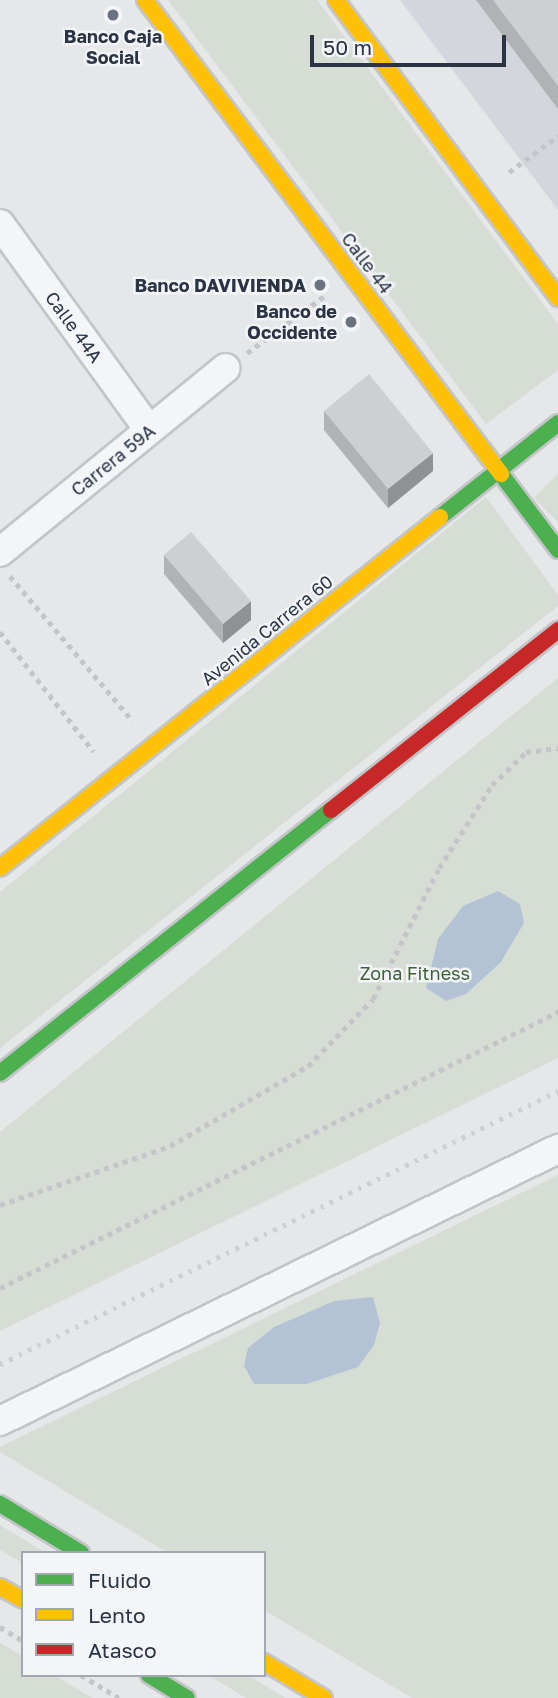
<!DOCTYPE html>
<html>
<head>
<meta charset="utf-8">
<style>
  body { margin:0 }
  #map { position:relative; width:558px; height:1698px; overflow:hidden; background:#e5e7e9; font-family:"Golos Text",sans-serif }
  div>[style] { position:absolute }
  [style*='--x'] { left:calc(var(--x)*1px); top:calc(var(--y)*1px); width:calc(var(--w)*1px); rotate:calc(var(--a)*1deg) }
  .built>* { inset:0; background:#d3d6dc }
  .green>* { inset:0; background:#d5ddd5 }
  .water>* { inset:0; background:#b3c3d5 }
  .path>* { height:4.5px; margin-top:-2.25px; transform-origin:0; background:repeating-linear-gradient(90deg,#c3c5c9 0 5px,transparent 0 10px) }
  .roads { filter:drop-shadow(2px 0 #c3c5c7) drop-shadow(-2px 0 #c3c5c7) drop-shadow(0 2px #c3c5c7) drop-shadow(0 -2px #c3c5c7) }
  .street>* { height:28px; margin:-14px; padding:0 14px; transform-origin:14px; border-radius:14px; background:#f4f5f6 }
  .fast>* { height:16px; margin:-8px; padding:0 8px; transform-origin:8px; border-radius:8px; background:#4caf50 }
  .slow>* { height:16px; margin:-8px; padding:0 8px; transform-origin:8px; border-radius:8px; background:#ffc107 }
  .jam>* { height:16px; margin:-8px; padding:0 8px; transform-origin:8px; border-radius:8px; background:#c62828 }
  .rail>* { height:5px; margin-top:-2.5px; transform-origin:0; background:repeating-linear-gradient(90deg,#cdcfd1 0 3.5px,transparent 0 10.5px) }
  .wall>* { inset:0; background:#b0b2b5 }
  .shaded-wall>* { inset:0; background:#909193 }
  .building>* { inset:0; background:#cdcfd2 }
  .dots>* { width:19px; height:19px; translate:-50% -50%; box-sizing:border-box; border:4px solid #f3f5f8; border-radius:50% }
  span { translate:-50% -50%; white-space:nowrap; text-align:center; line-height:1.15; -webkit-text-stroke:5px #f3f5f8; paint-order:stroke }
  .poi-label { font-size:18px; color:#2a3444; font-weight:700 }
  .right { translate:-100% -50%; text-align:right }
  .street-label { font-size:18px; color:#2a3444 }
  .park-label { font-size:18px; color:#3f6037 }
  .legend { position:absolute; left:21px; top:1551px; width:245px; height:126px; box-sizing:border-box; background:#f3f5f8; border:2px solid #a3a8b0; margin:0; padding:9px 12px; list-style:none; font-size:21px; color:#2a3444 }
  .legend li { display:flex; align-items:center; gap:14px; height:35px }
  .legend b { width:35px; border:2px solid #a3a8b0 }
  .scale { position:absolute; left:310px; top:35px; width:196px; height:32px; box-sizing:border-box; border:4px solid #2a3444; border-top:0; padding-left:9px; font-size:21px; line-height:24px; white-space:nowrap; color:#2a3444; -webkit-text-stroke:5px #f3f5f8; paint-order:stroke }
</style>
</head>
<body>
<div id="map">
  <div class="built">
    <div style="clip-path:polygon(400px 0,558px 0,558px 210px,522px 162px)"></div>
  </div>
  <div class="green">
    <div style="clip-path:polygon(168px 0,317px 0,558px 324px,558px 370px,486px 424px)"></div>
    <div style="clip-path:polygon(558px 473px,558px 522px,534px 498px)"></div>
    <div style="clip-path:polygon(486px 497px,558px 595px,558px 606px,0 1048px,0 892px)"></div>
    <div style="clip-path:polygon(558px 678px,558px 1058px,0 1331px,0 1132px)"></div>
    <div style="clip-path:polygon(558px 1175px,558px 1698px,412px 1698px,264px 1610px,264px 1553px,168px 1553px,0 1452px,0 1447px)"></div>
    <div style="clip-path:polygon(0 1525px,46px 1553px,23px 1553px,23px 1563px,0 1550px)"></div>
    <div style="clip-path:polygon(0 1643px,23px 1656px,23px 1675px,54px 1675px,92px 1698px,0 1698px)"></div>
    <div style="clip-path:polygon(208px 1675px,248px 1675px,285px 1698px,246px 1698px)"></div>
  </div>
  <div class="water">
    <div style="clip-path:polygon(498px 891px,520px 904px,524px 923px,501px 962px,466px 994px,446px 1001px,426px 988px,438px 939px,463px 906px)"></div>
    <div style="clip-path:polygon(373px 1297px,380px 1323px,374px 1345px,358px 1367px,307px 1384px,254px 1384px,244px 1366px,248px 1348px,274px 1327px,334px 1301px)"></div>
  </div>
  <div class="path">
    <div style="--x:509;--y:172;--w:61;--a:-36.3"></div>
    <div style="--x:247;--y:353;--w:99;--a:-36.4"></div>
    <div style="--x:10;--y:576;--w:190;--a:49.7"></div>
    <div style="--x:0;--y:632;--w:152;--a:51.9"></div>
    <div style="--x:0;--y:1205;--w:180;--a:-19.1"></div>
    <div style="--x:170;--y:1146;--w:160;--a:-30.1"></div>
    <div style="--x:308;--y:1066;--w:93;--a:-45.9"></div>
    <div style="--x:373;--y:999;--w:147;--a:-63.3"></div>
    <div style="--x:439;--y:868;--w:98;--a:-57.4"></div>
    <div style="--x:492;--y:785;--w:47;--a:-44.1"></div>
    <div style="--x:526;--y:752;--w:32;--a:-7"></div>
    <div style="--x:0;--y:1288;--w:623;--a:-26.32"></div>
    <div style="--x:0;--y:1627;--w:27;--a:31"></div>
    <div style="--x:81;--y:1675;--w:44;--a:31.2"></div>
  </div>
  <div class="roads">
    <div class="street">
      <div style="--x:0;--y:224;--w:254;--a:54.1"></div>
      <div style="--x:0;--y:552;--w:291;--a:-39.2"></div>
      <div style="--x:0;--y:1421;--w:621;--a:-25.99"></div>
    </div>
    <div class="fast">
      <div style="--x:501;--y:474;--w:95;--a:53.1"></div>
      <div style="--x:440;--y:517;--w:151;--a:-38.5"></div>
      <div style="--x:0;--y:1073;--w:423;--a:-38.5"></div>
      <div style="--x:0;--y:1504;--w:95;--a:31.2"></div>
      <div style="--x:149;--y:1675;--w:44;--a:31.2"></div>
    </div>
    <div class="slow">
      <div style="--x:145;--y:0;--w:593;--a:53.09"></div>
      <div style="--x:336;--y:0;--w:372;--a:53.3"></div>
      <div style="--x:0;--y:868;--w:563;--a:-38.58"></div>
      <div style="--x:0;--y:1587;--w:26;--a:29"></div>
      <div style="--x:264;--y:1662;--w:70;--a:31"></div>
    </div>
    <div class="jam">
      <div style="--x:331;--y:810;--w:290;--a:-38.4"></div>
    </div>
  </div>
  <div class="rail">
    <div style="--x:0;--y:1364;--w:621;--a:-26.07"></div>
  </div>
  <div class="wall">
    <div style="clip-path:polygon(476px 0,558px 0,558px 109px)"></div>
    <div style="clip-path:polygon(324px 411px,433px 471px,388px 508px,324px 430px)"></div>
    <div style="clip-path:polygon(164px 555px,251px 620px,223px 643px,164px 574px)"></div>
  </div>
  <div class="shaded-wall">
    <div style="clip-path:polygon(433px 453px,433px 471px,388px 508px,388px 489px)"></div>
    <div style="clip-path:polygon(251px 601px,251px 620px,223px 643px,223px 624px)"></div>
  </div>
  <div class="building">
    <div style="clip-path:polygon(493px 0,558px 0,558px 86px)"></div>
    <div style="clip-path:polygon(369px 374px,433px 453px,388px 489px,324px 411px)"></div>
    <div style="clip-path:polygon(191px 532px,251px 601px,223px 624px,164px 555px)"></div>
  </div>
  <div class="dots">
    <div style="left:113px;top:15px;background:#6b737e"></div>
    <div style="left:320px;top:285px;background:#6b737e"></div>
    <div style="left:351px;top:322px;background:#6b737e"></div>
  </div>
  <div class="poi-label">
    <span style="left:113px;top:47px">Banco Caja<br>Social</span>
    <span class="right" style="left:306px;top:285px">Banco DAVIVIENDA</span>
    <span class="right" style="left:337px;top:322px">Banco de<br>Occidente</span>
  </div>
  <div class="street-label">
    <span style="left:367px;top:263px;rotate:53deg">Calle 44</span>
    <span style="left:74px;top:327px;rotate:54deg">Calle 44A</span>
    <span style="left:113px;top:460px;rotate:-39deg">Carrera 59A</span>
    <span style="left:267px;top:630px;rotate:-39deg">Avenida Carrera 60</span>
  </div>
  <div class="park-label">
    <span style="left:415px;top:973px">Zona Fitness</span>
  </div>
  <ul class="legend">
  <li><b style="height:9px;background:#4caf50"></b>Fluido</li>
  <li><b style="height:9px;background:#ffc107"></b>Lento</li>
  <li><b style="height:9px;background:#c62828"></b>Atasco</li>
  </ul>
  <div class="scale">50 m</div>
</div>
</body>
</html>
